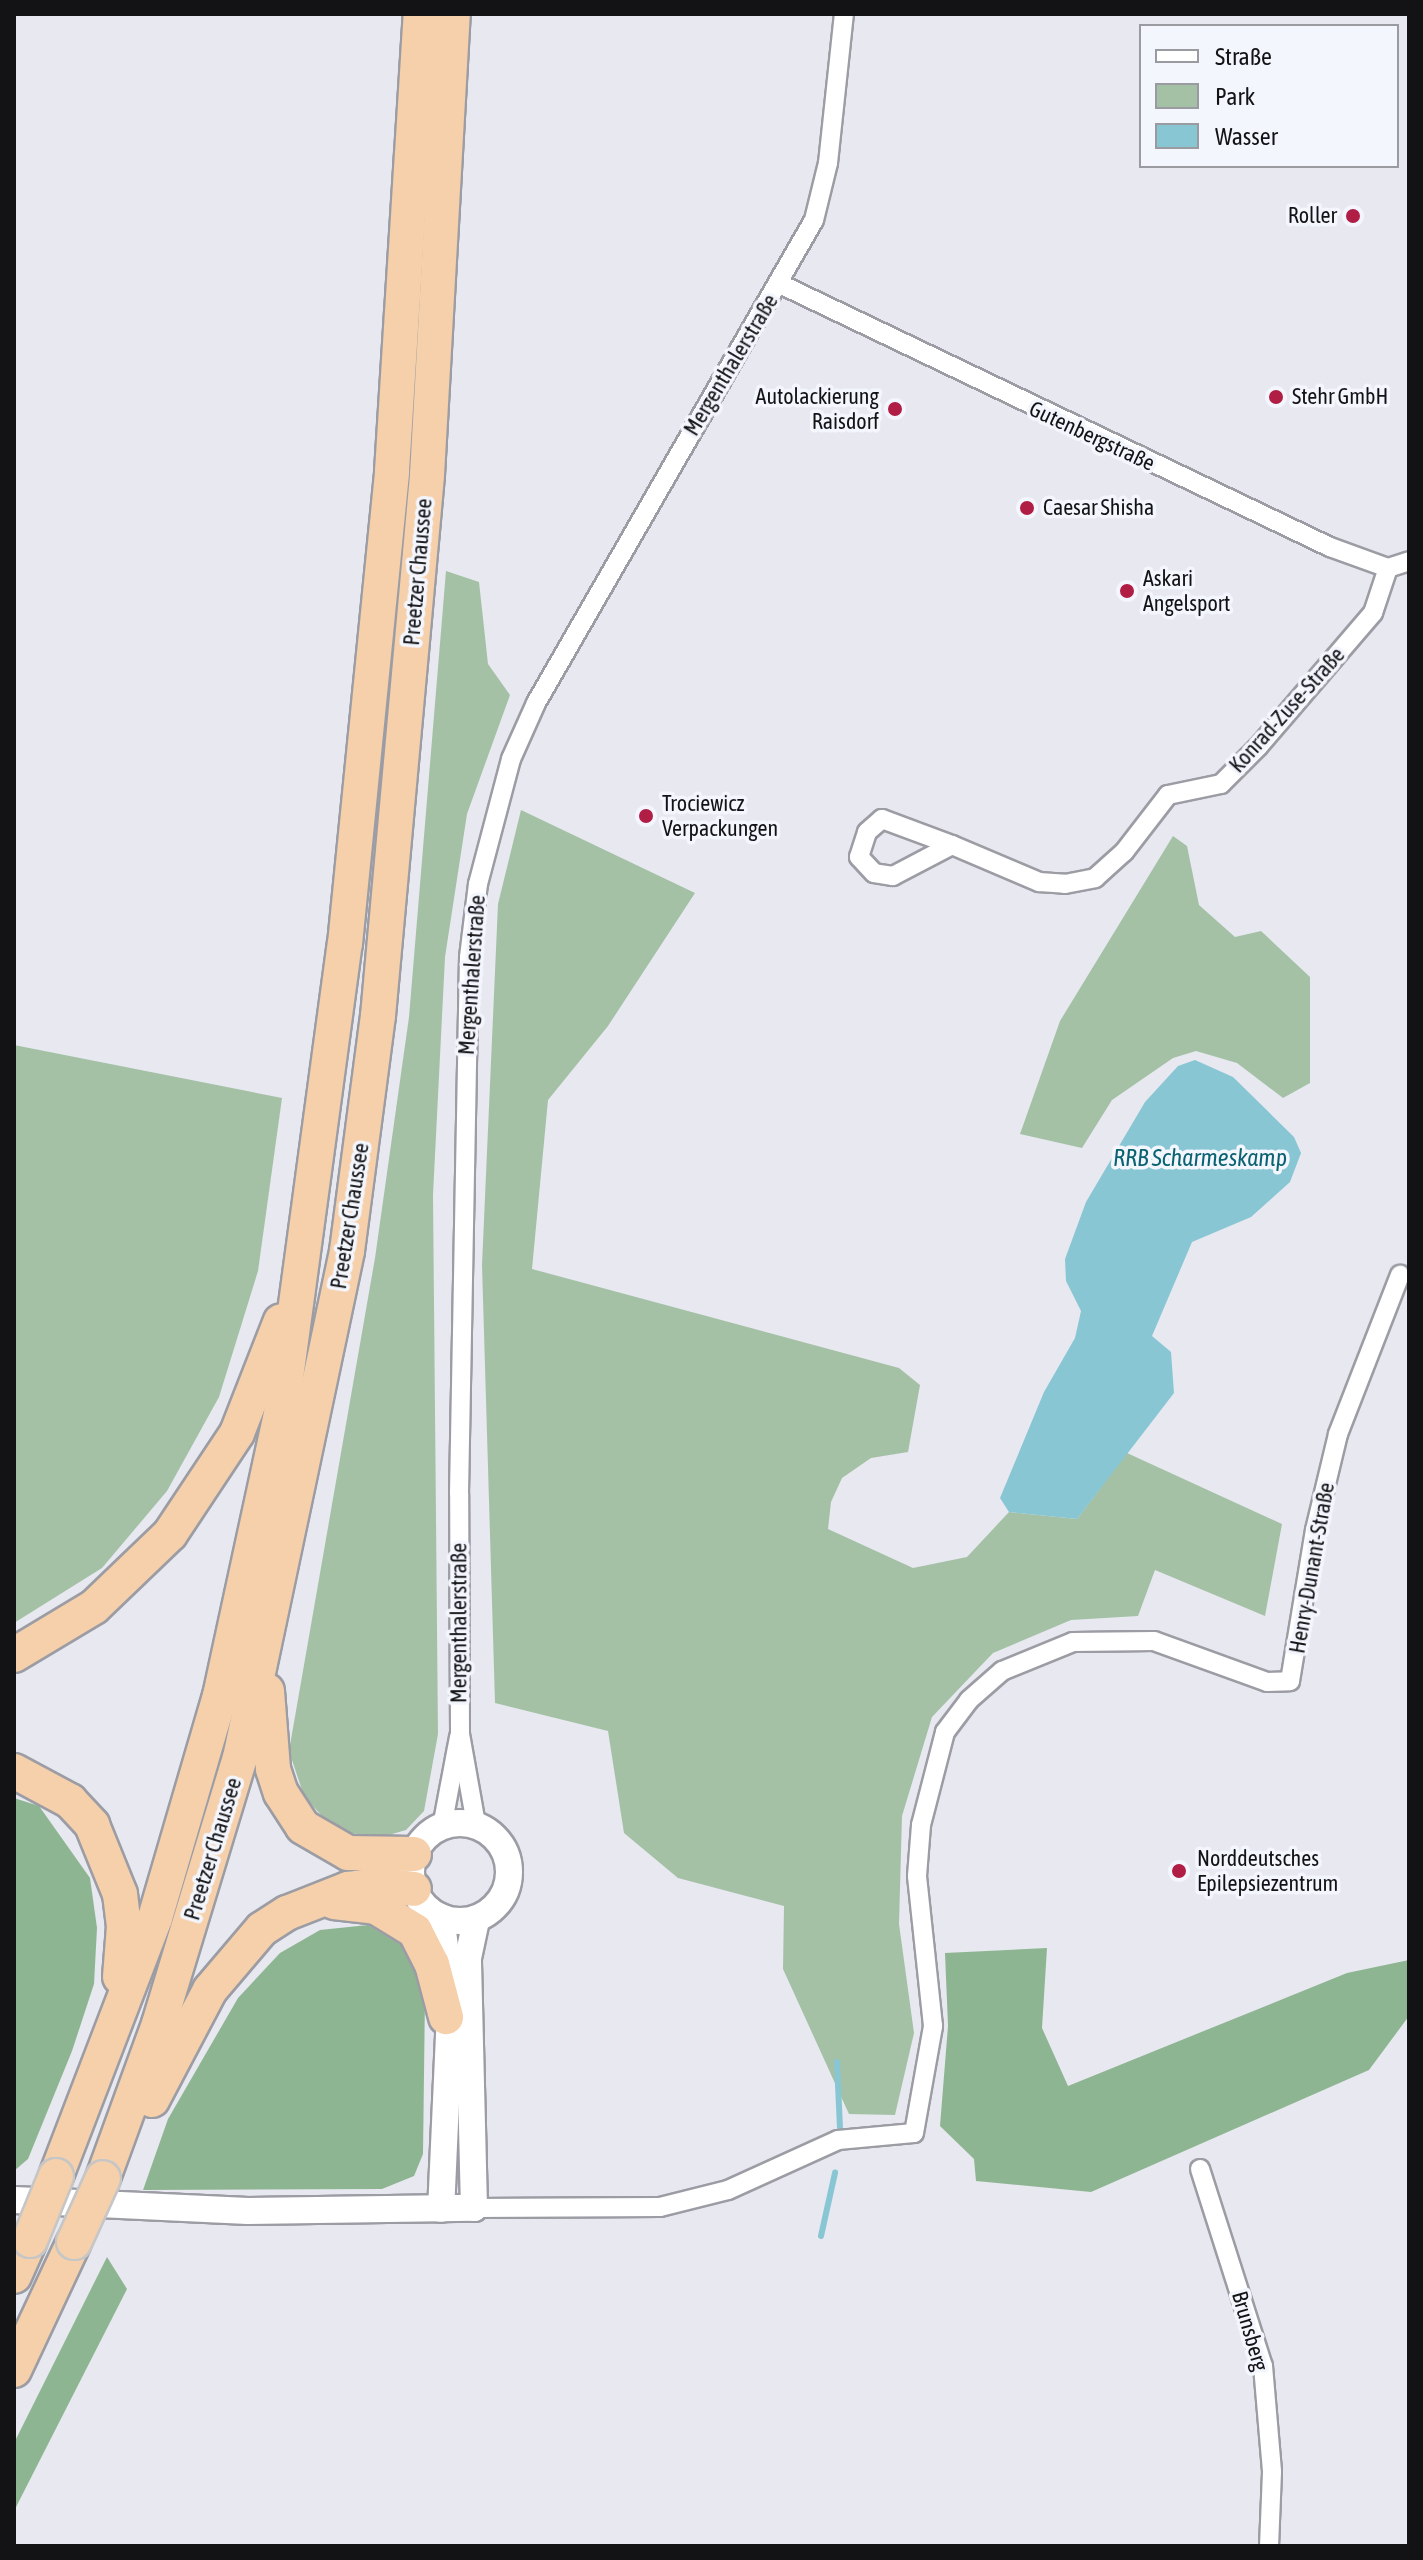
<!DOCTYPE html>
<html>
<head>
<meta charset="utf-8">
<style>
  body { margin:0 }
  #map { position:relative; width:1423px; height:2560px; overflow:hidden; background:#e7e8f0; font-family:"Asap Condensed",sans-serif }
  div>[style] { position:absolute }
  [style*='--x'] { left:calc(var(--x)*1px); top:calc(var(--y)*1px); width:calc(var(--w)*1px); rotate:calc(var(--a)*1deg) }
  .green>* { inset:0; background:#a4c1a6 }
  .forest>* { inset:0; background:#8eb591 }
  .water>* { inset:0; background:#88c6d4 }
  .stream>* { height:6px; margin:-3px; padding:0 3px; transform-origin:3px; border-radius:3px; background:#88c6d4 }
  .roads { filter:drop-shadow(2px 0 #9c9da4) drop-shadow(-2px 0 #9c9da4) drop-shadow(0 2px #9c9da4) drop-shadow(0 -2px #9c9da4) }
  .street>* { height:18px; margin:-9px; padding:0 9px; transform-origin:9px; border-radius:9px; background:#fff }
  .secondary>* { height:26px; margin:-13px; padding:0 13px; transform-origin:13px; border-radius:13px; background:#fff }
  .secondary>.ring { margin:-13px; padding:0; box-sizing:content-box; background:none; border:26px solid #fff; border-radius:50% }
  .highway>* { height:34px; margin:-17px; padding:0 17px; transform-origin:17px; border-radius:17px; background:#f5d0ab }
  .bridges { filter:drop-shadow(2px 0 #c6c6c7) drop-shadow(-2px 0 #c6c6c7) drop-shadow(0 2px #c6c6c7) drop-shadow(0 -2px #c6c6c7) }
  .highway-bridge>* { height:34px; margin:-17px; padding:0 17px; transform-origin:17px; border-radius:17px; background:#f5d0ab }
  .dots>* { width:22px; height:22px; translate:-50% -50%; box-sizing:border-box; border:4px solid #f4f6fe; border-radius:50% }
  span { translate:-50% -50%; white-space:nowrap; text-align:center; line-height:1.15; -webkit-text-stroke:7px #f4f6fe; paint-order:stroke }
  .poi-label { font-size:22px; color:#131316 }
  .right { translate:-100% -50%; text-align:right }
  .left { translate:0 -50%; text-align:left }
  .street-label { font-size:22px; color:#131316 }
  .water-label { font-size:24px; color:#0b6271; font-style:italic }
  .frame { position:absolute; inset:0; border:16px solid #131316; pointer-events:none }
  .legend { position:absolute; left:1139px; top:24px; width:260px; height:144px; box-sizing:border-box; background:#f4f6fe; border:2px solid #9a9ba1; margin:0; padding:10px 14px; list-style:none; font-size:24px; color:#131316 }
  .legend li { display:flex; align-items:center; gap:16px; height:40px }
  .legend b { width:40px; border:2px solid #9a9ba1 }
</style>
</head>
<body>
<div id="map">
  <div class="green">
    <div style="clip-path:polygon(446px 571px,479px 582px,488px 664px,510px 695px,467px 814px,445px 957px,433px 1195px,438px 1734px,424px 1811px,406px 1830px,382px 1837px,348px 1833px,321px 1815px,304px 1796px,289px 1751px,375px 1258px,409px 1017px)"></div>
    <div style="clip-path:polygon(521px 810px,695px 893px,608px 1026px,548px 1100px,532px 1269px,899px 1368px,920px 1385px,908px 1452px,871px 1458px,842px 1478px,831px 1502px,828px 1529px,913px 1568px,967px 1557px,1009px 1512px,1077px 1519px,1127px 1453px,1282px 1524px,1265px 1616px,1155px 1570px,1138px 1616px,1071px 1620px,993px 1653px,932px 1717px,902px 1816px,899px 1924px,914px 2033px,895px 2115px,849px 2114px,783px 1969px,784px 1906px,678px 1878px,624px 1833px,608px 1731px,495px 1703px,482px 1265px,498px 904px)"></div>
    <div style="clip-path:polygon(1173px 836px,1187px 846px,1199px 905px,1235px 937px,1261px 931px,1310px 977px,1310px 1083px,1283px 1098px,1237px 1063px,1196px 1051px,1173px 1058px,1112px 1100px,1082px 1148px,1020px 1134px,1060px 1021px)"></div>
    <div style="clip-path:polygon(14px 1045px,282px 1098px,258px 1271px,219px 1397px,167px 1491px,102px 1568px,14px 1623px)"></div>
  </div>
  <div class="forest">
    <div style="clip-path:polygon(14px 1798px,39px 1806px,90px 1878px,97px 1928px,94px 1984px,72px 2051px,28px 2159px,14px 2171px)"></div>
    <div style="clip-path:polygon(368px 1925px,414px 1953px,425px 1994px,423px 2154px,414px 2176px,382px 2189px,143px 2190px,168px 2119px,238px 1998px,280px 1953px,320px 1930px)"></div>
    <div style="clip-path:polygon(1047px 1948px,1042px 2028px,1068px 2086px,1347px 1973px,1409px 1960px,1409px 2016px,1369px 2070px,1091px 2192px,976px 2181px,974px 2159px,940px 2126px,948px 2026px,945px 1953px)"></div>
    <div style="clip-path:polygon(107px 2257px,127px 2289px,14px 2511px,14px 2443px)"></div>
  </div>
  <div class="water">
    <div style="clip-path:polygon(1195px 1060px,1233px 1077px,1294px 1137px,1301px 1153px,1290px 1182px,1251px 1217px,1192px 1242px,1152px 1336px,1171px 1352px,1174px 1393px,1077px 1519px,1009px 1512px,1000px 1498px,1044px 1392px,1075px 1338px,1081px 1311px,1066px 1281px,1065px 1259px,1086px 1202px,1145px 1102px,1178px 1066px)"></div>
  </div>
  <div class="stream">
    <div style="--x:837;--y:2062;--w:65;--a:87.4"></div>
    <div style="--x:821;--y:2236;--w:65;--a:-77.5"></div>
  </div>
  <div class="roads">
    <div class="street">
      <div style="--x:780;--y:284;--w:610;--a:25.56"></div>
      <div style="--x:1330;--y:547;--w:62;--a:19.9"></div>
      <div style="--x:1388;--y:568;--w:22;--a:-18"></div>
      <div style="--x:952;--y:845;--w:67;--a:152.3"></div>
      <div style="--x:893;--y:876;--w:19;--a:-171"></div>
      <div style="--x:874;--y:873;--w:22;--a:-133"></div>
      <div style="--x:859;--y:857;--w:26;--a:-72"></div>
      <div style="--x:867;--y:832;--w:20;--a:-41"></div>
      <div style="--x:882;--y:819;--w:75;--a:20.4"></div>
      <div style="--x:952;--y:845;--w:95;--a:23"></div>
      <div style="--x:1039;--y:882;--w:26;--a:4"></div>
      <div style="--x:1065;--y:884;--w:31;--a:-11"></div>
      <div style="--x:1095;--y:878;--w:39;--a:-42"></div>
      <div style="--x:1124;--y:852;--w:72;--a:-52.3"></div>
      <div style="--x:1168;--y:795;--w:54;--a:-11.7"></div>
      <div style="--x:1221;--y:784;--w:52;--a:-45"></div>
      <div style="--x:1258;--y:747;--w:177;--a:-49.4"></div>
      <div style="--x:1373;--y:613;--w:47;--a:-71.6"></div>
      <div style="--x:476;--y:1824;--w:91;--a:-100.1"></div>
      <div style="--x:460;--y:1734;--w:241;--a:-90.2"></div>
      <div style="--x:459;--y:1493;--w:536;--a:-88.93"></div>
      <div style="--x:469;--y:957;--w:74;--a:-83"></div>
      <div style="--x:478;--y:884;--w:129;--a:-75.2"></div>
      <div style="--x:511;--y:759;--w:61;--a:-65.9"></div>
      <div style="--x:536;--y:703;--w:557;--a:-60.08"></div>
      <div style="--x:814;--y:220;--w:59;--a:-76.2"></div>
      <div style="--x:828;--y:163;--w:150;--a:-83.9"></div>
      <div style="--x:442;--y:1827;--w:92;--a:-79.3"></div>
      <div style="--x:1200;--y:2169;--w:207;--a:72.3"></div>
      <div style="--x:1263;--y:2366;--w:106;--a:85.1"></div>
      <div style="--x:1272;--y:2472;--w:74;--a:92.3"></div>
      <div style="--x:474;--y:2208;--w:186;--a:-0.3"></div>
      <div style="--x:660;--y:2207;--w:70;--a:-14"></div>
      <div style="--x:728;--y:2190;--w:121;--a:-24.4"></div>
      <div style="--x:838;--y:2140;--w:76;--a:-5.3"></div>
      <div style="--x:914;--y:2133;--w:109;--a:-79.9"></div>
      <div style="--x:933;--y:2026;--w:151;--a:-96.1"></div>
      <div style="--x:917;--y:1876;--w:51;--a:-85.5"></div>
      <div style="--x:921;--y:1825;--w:96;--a:-75.5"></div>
      <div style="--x:945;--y:1732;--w:40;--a:-53"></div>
      <div style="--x:969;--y:1700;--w:44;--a:-41.3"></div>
      <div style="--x:1002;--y:1671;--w:77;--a:-22.2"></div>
      <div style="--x:1073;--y:1642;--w:81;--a:-0.7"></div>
      <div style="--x:1154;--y:1641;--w:120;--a:19.9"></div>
      <div style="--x:1267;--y:1682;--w:23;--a:-2"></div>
      <div style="--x:1290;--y:1681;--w:153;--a:-80.6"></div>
      <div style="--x:1315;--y:1530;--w:99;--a:-76.5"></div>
      <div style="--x:1338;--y:1434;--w:171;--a:-68.7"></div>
    </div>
    <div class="secondary">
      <div class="ring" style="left:411px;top:1823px;width:72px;height:72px"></div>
      <div style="--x:441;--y:1917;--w:75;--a:82.3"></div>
      <div style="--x:451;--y:1991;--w:218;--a:92.6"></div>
      <div style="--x:14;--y:2200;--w:234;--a:2.7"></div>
      <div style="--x:248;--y:2211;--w:226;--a:-0.8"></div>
      <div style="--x:474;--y:2208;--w:250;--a:-91.4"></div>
      <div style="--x:468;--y:1958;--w:40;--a:-78"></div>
    </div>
    <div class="highway">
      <div style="--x:14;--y:1655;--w:93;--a:-31"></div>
      <div style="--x:94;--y:1607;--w:105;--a:-43.8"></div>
      <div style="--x:170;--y:1534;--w:121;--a:-56.4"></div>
      <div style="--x:237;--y:1433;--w:120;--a:-68.6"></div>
      <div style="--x:267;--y:1691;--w:78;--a:85.6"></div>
      <div style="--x:273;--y:1769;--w:25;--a:72"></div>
      <div style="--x:281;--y:1793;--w:40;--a:57.1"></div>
      <div style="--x:303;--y:1827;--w:52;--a:30"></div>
      <div style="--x:348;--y:1853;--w:66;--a:0.9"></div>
      <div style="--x:14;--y:1771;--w:64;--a:28.2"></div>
      <div style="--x:70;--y:1801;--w:33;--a:47"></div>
      <div style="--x:92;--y:1825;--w:74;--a:67.9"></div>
      <div style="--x:120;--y:1894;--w:32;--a:83"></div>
      <div style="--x:124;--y:1926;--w:51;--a:94.5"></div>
      <div style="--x:334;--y:1902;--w:42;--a:6.8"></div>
      <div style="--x:376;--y:1907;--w:46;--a:31.6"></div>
      <div style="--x:415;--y:1931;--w:37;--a:63"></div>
      <div style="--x:432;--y:1964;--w:55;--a:75.2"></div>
      <div style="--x:152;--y:2100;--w:124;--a:-62.2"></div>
      <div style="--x:210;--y:1990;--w:80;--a:-49.6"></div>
      <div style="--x:262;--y:1929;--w:30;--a:-33"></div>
      <div style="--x:287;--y:1913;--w:66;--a:-21.5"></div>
      <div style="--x:348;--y:1889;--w:29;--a:-8"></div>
      <div style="--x:377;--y:1885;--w:37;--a:6"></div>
      <div style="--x:56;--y:2176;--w:276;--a:-69"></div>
      <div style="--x:155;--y:1918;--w:231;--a:-73.7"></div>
      <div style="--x:220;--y:1696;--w:288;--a:-77.8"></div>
      <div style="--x:281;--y:1415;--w:475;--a:-82.3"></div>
      <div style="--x:345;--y:944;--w:475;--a:-84.3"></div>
      <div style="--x:392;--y:471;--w:458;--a:-86.4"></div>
      <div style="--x:103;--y:2178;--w:164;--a:-70"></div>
      <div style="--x:159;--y:2024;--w:278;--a:-73.1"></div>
      <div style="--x:240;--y:1758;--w:518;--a:-78.08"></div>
      <div style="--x:347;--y:1251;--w:237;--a:-82.5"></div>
      <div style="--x:378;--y:1016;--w:543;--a:-84.82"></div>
      <div style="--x:427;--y:475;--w:462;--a:-86.8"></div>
      <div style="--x:14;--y:2276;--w:39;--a:-66"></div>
      <div style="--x:14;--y:2370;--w:141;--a:-64.9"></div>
    </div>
  </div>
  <div class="bridges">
    <div class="highway-bridge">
      <div style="--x:30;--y:2240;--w:69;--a:-67.9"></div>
      <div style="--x:74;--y:2242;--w:70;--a:-65.6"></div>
    </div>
  </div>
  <div class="dots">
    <div style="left:1353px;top:216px;background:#b01e45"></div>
    <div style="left:1276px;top:397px;background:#b01e45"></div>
    <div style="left:895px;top:409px;background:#b01e45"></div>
    <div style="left:1027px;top:508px;background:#b01e45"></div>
    <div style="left:1127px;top:591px;background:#b01e45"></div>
    <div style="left:646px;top:816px;background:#b01e45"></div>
    <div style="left:1179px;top:1871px;background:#b01e45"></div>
  </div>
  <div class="poi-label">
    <span class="right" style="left:1337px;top:216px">Roller</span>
    <span class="right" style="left:879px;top:409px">Autolackierung<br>Raisdorf</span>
    <span class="left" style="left:1292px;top:397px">Stehr GmbH</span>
    <span class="left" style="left:1043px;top:508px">Caesar Shisha</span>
    <span class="left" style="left:1143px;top:591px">Askari<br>Angelsport</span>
    <span class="left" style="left:662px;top:816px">Trociewicz<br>Verpackungen</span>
    <span class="left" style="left:1197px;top:1871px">Norddeutsches<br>Epilepsiezentrum</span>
  </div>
  <div class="street-label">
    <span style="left:731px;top:365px;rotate:-59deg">Mergenthalerstraße</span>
    <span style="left:1092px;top:436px;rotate:25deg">Gutenbergstraße</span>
    <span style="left:418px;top:572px;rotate:-85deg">Preetzer Chaussee</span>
    <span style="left:1287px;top:710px;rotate:-48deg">Konrad-Zuse-Straße</span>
    <span style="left:472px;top:975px;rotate:-86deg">Mergenthalerstraße</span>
    <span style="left:350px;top:1216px;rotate:-81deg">Preetzer Chaussee</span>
    <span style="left:1312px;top:1568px;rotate:-80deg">Henry-Dunant-Straße</span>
    <span style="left:459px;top:1623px;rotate:-90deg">Mergenthalerstraße</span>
    <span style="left:213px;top:1849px;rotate:-73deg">Preetzer Chaussee</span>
    <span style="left:1250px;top:2331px;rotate:74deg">Brunsberg</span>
  </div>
  <div class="water-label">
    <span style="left:1200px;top:1158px">RRB Scharmeskamp</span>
  </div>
  <div class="frame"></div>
  <ul class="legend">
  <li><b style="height:10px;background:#fff"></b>Straße</li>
  <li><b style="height:22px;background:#a4c1a6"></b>Park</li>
  <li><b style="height:22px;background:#88c6d4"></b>Wasser</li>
  </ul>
</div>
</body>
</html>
